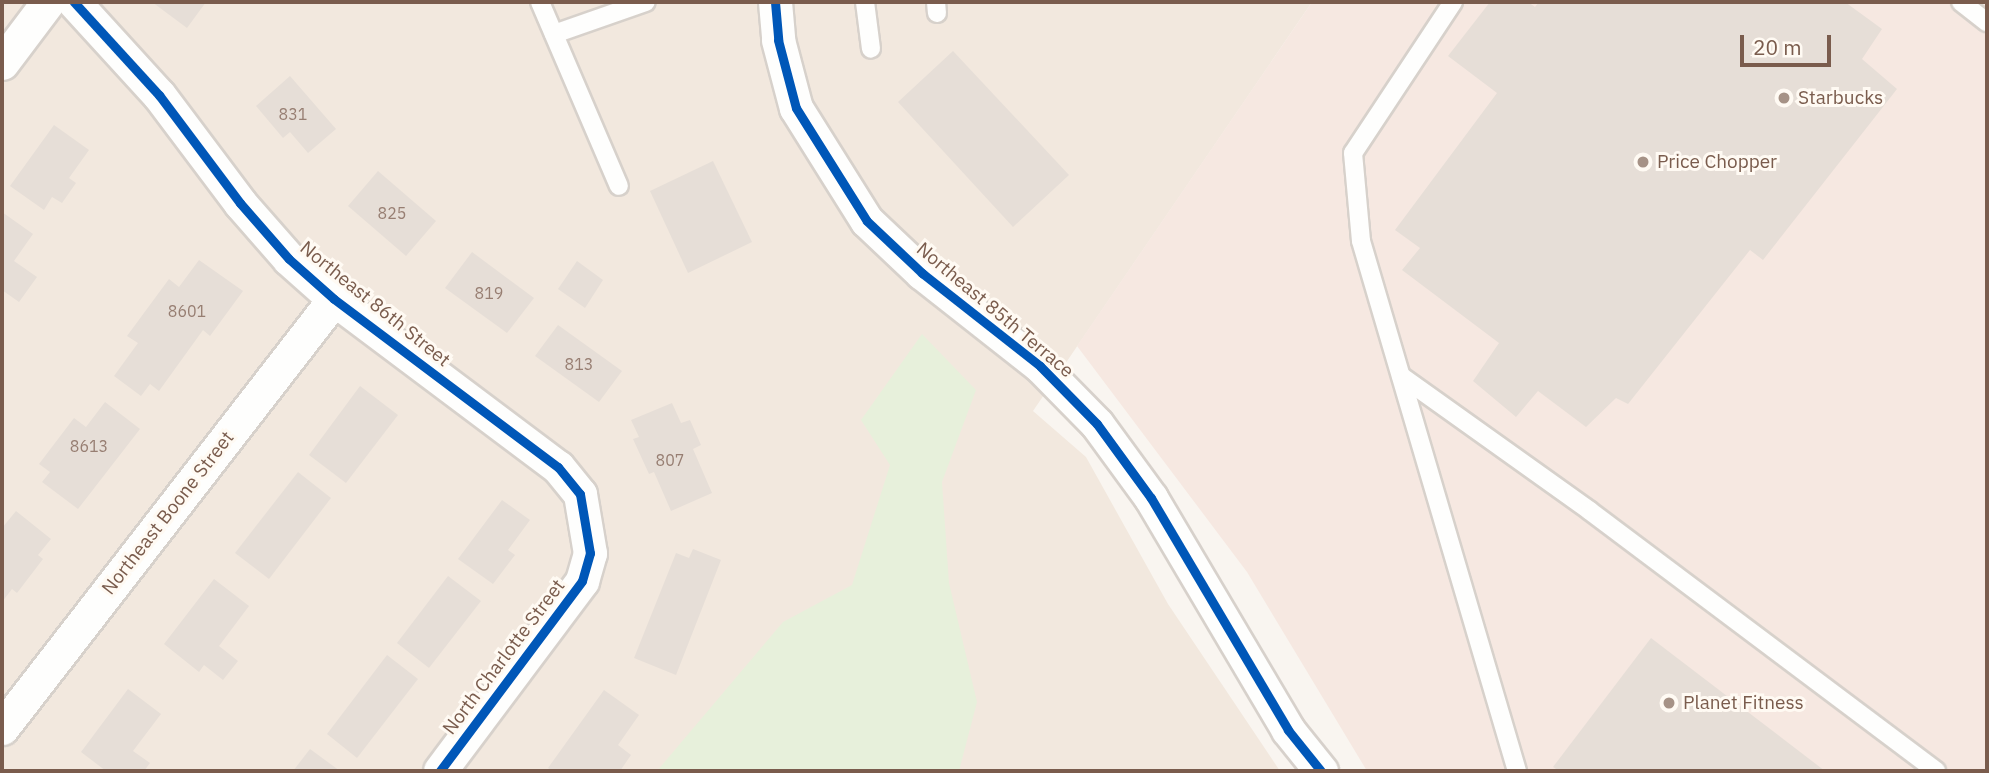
<!DOCTYPE html>
<html>
<head>
<meta charset="utf-8">
<style>
  body { margin:0 }
  #map { position:relative; width:1989px; height:773px; overflow:hidden; background:#f9f5f0; font-family:"IBM Plex Sans",sans-serif }
  div>[style] { position:absolute }
  [style*='--x'] { left:calc(var(--x)*1px); top:calc(var(--y)*1px); width:calc(var(--w)*1px); rotate:calc(var(--a)*1deg) }
  .residential>* { inset:0; background:#f2e8de }
  .commercial>* { inset:0; background:#f6e8e1 }
  .green>* { inset:0; background:#e7f0db }
  .building>* { inset:0; background:#e6ded7 }
  .roads { filter:drop-shadow(2px 0 #d7d1cb) drop-shadow(-2px 0 #d7d1cb) drop-shadow(0 2px #d7d1cb) drop-shadow(0 -2px #d7d1cb) }
  .lane>* { height:18px; margin:-9px; padding:0 9px; transform-origin:9px; border-radius:9px; background:#fefefd }
  .street>* { height:33px; margin:-16.5px; padding:0 16.5px; transform-origin:16.5px; border-radius:16.5px; background:#fefefd }
  .cycleway>* { height:9px; margin:-4.5px; padding:0 4.5px; transform-origin:4.5px; border-radius:4.5px; background:#0057b8 }
  .dots>* { width:19px; height:19px; translate:-50% -50%; box-sizing:border-box; border:4px solid #fffaf3; border-radius:50% }
  span { translate:-50% -50%; white-space:nowrap; text-align:center; line-height:1.15; -webkit-text-stroke:6px #fffaf3; paint-order:stroke }
  .number-label { font-size:16px; color:#977e72 }
  .number-label span { -webkit-text-stroke-width:0 }
  .poi-label { font-size:19px; color:#7a5c4d }
  .left { translate:0 -50%; text-align:left }
  .street-label { font-size:19px; color:#7a5c4d }
  .frame { position:absolute; inset:0; border:4px solid #7a5c4d; pointer-events:none }
  .scale { position:absolute; left:1740px; top:35px; width:91px; height:32px; box-sizing:border-box; border:4px solid #7a5c4d; border-top:0; padding-left:9px; font-size:21px; line-height:24px; white-space:nowrap; color:#7a5c4d; -webkit-text-stroke:5px #fffaf3; paint-order:stroke }
</style>
</head>
<body>
<div id="map">
  <div class="residential">
    <div style="clip-path:polygon(2px 2px,1312px 2px,1033px 411px,1086px 457px,1168px 604px,1280px 771px,2px 771px)"></div>
  </div>
  <div class="commercial">
    <div style="clip-path:polygon(1312px 2px,1987px 2px,1987px 771px,1367px 771px,1247px 572px,1077px 346px)"></div>
  </div>
  <div class="green">
    <div style="clip-path:polygon(922px 334px,976px 390px,942px 482px,949px 583px,977px 702px,959px 771px,657px 771px,783px 622px,852px 585px,890px 465px,861px 420px)"></div>
  </div>
  <div class="building">
    <div style="clip-path:polygon(152px 2px,206px 2px,187px 28px)"></div>
    <div style="clip-path:polygon(1490px 2px,1528px 2px,1535px 7px,1539px 2px,1845px 2px,1882px 29px,1862px 59px,1897px 89px,1763px 260px,1750px 250px,1628px 404px,1616px 398px,1586px 427px,1538px 391px,1516px 417px,1473px 381px,1499px 343px,1402px 270px,1420px 248px,1395px 230px,1497px 93px,1448px 56px)"></div>
    <div style="clip-path:polygon(953px 51px,1069px 175px,1013px 227px,898px 102px)"></div>
    <div style="clip-path:polygon(290px 76px,336px 129px,308px 153px,290px 132px,283px 138px,256px 106px)"></div>
    <div style="clip-path:polygon(54px 125px,89px 150px,69px 178px,76px 183px,62px 203px,52px 197px,44px 210px,10px 186px)"></div>
    <div style="clip-path:polygon(713px 161px,752px 242px,688px 273px,650px 191px)"></div>
    <div style="clip-path:polygon(378px 171px,436px 221px,406px 256px,348px 206px)"></div>
    <div style="clip-path:polygon(2px 212px,33px 234px,14px 261px,37px 277px,19px 302px,2px 290px)"></div>
    <div style="clip-path:polygon(472px 252px,534px 298px,507px 333px,445px 288px)"></div>
    <div style="clip-path:polygon(199px 260px,243px 291px,210px 336px,203px 330px,159px 391px,150px 384px,141px 396px,114px 376px,138px 343px,127px 336px,169px 279px,179px 287px)"></div>
    <div style="clip-path:polygon(577px 261px,603px 280px,585px 308px,558px 289px)"></div>
    <div style="clip-path:polygon(558px 325px,622px 371px,599px 402px,535px 356px)"></div>
    <div style="clip-path:polygon(360px 386px,398px 415px,346px 483px,309px 455px)"></div>
    <div style="clip-path:polygon(105px 402px,140px 429px,78px 509px,42px 482px,50px 472px,39px 464px,74px 418px,86px 427px)"></div>
    <div style="clip-path:polygon(672px 403px,681px 423px,690px 420px,701px 445px,693px 449px,712px 493px,671px 511px,654px 472px,649px 474px,633px 439px,639px 437px,631px 420px)"></div>
    <div style="clip-path:polygon(298px 472px,331px 498px,269px 579px,235px 553px)"></div>
    <div style="clip-path:polygon(502px 500px,530px 520px,508px 550px,515px 555px,493px 584px,458px 559px)"></div>
    <div style="clip-path:polygon(16px 511px,51px 539px,38px 555px,43px 559px,17px 593px,12px 589px,2px 602px,2px 528px)"></div>
    <div style="clip-path:polygon(693px 549px,721px 560px,676px 675px,634px 658px,676px 553px,689px 558px)"></div>
    <div style="clip-path:polygon(448px 576px,481px 601px,429px 668px,397px 643px)"></div>
    <div style="clip-path:polygon(214px 579px,249px 606px,219px 646px,238px 661px,223px 680px,204px 665px,199px 672px,164px 644px)"></div>
    <div style="clip-path:polygon(1651px 638px,1825px 771px,1559px 771px,1553px 767px)"></div>
    <div style="clip-path:polygon(387px 655px,418px 679px,357px 758px,327px 734px)"></div>
    <div style="clip-path:polygon(128px 689px,161px 714px,133px 751px,150px 763px,144px 771px,106px 771px,81px 752px)"></div>
    <div style="clip-path:polygon(604px 690px,639px 715px,618px 745px,631px 755px,620px 771px,552px 771px,548px 768px)"></div>
    <div style="clip-path:polygon(310px 749px,340px 771px,293px 771px)"></div>
  </div>
  <div class="roads">
    <div class="lane">
      <div style="--x:540;--y:2;--w:200;--a:66.8"></div>
      <div style="--x:865;--y:2;--w:47;--a:82.7"></div>
      <div style="--x:936;--y:2;--w:11;--a:85"></div>
      <div style="--x:1453;--y:2;--w:181;--a:123.5"></div>
      <div style="--x:1353;--y:153;--w:88;--a:84.8"></div>
      <div style="--x:1361;--y:241;--w:552;--a:73.6"></div>
      <div style="--x:1961;--y:2;--w:33;--a:38"></div>
      <div style="--x:554;--y:34;--w:97;--a:-19.2"></div>
      <div style="--x:1401;--y:376;--w:232;--a:35.5"></div>
      <div style="--x:1590;--y:511;--w:433;--a:36.9"></div>
    </div>
    <div class="street">
      <div style="--x:74;--y:2;--w:126;--a:47.6"></div>
      <div style="--x:159;--y:95;--w:135;--a:53.1"></div>
      <div style="--x:240;--y:203;--w:74;--a:48.8"></div>
      <div style="--x:289;--y:259;--w:60;--a:41.6"></div>
      <div style="--x:334;--y:299;--w:280;--a:36.9"></div>
      <div style="--x:558;--y:467;--w:35;--a:51"></div>
      <div style="--x:580;--y:494;--w:60;--a:80.4"></div>
      <div style="--x:590;--y:553;--w:29;--a:106"></div>
      <div style="--x:582;--y:581;--w:237;--a:126.8"></div>
      <div style="--x:775;--y:2;--w:38;--a:85"></div>
      <div style="--x:778;--y:40;--w:70;--a:75.2"></div>
      <div style="--x:796;--y:108;--w:133;--a:57.9"></div>
      <div style="--x:867;--y:221;--w:76;--a:43.4"></div>
      <div style="--x:922;--y:273;--w:150;--a:38.2"></div>
      <div style="--x:1040;--y:366;--w:81;--a:45.5"></div>
      <div style="--x:1097;--y:424;--w:92;--a:53.9"></div>
      <div style="--x:1151;--y:498;--w:269;--a:59.4"></div>
      <div style="--x:1288;--y:730;--w:53;--a:51.2"></div>
      <div style="--x:2;--y:63;--w:76;--a:-53"></div>
      <div style="--x:2;--y:728;--w:542;--a:-52.26"></div>
    </div>
  </div>
  <div class="cycleway">
    <div style="--x:74;--y:2;--w:126;--a:47.6"></div>
    <div style="--x:159;--y:95;--w:135;--a:53.1"></div>
    <div style="--x:240;--y:203;--w:74;--a:48.8"></div>
    <div style="--x:289;--y:259;--w:60;--a:41.6"></div>
    <div style="--x:334;--y:299;--w:280;--a:36.9"></div>
    <div style="--x:558;--y:467;--w:35;--a:51"></div>
    <div style="--x:580;--y:494;--w:60;--a:80.4"></div>
    <div style="--x:590;--y:553;--w:29;--a:106"></div>
    <div style="--x:582;--y:581;--w:237;--a:126.8"></div>
    <div style="--x:775;--y:2;--w:38;--a:85"></div>
    <div style="--x:778;--y:40;--w:70;--a:75.2"></div>
    <div style="--x:796;--y:108;--w:133;--a:57.9"></div>
    <div style="--x:867;--y:221;--w:76;--a:43.4"></div>
    <div style="--x:922;--y:273;--w:150;--a:38.2"></div>
    <div style="--x:1040;--y:366;--w:81;--a:45.5"></div>
    <div style="--x:1097;--y:424;--w:92;--a:53.9"></div>
    <div style="--x:1151;--y:498;--w:269;--a:59.4"></div>
    <div style="--x:1288;--y:730;--w:53;--a:51.2"></div>
  </div>
  <div class="dots">
    <div style="left:1784px;top:98px;background:#a69286"></div>
    <div style="left:1643px;top:162px;background:#a69286"></div>
    <div style="left:1669px;top:703px;background:#a69286"></div>
  </div>
  <div class="number-label">
    <span style="left:293px;top:114px">831</span>
    <span style="left:392px;top:213px">825</span>
    <span style="left:489px;top:293px">819</span>
    <span style="left:187px;top:311px">8601</span>
    <span style="left:579px;top:364px">813</span>
    <span style="left:89px;top:446px">8613</span>
    <span style="left:670px;top:460px">807</span>
  </div>
  <div class="poi-label">
    <span class="left" style="left:1798px;top:98px">Starbucks</span>
    <span class="left" style="left:1657px;top:162px">Price Chopper</span>
    <span class="left" style="left:1683px;top:703px">Planet Fitness</span>
  </div>
  <div class="street-label">
    <span style="left:375px;top:304px;rotate:39deg">Northeast 86th Street</span>
    <span style="left:995px;top:310px;rotate:40deg">Northeast 85th Terrace</span>
    <span style="left:168px;top:513px;rotate:-52deg">Northeast Boone Street</span>
    <span style="left:504px;top:657px;rotate:-53deg">North Charlotte Street</span>
  </div>
  <div class="frame"></div>
  <div class="scale">20 m</div>
</div>
</body>
</html>
